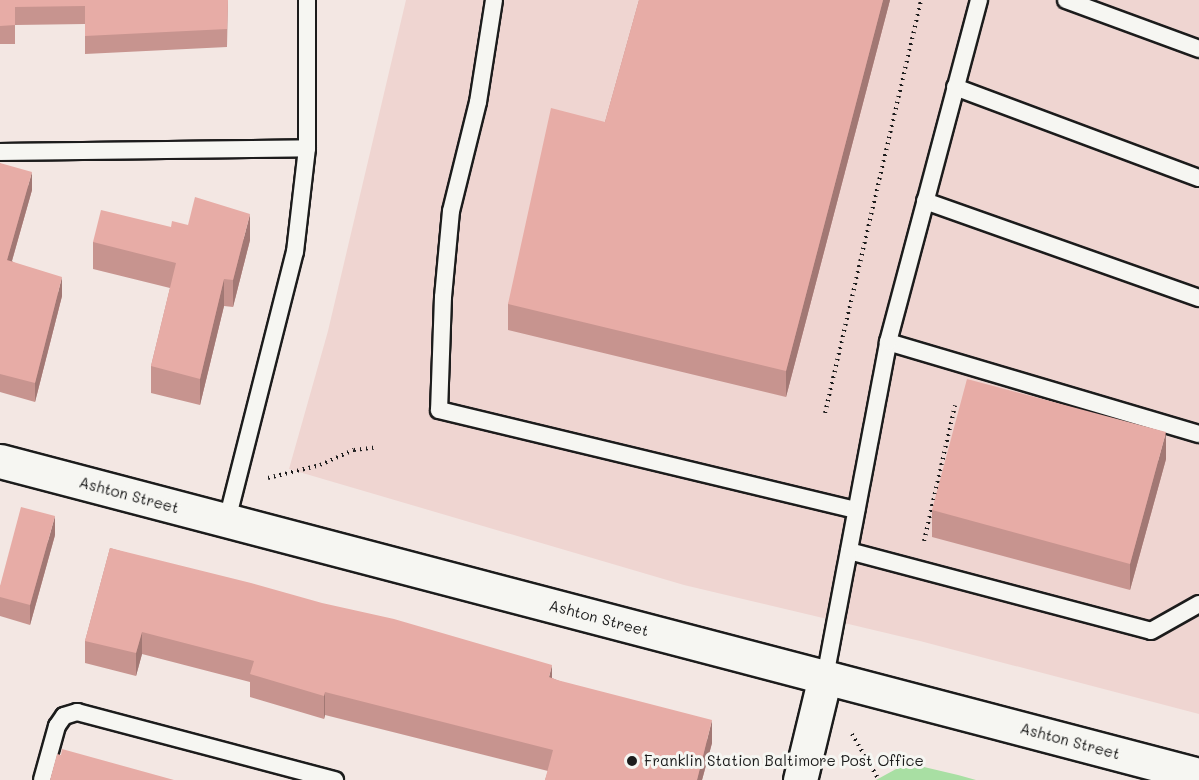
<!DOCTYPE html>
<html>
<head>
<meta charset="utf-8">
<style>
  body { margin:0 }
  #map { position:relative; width:1199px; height:780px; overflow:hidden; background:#f3e7e3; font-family:Mali,sans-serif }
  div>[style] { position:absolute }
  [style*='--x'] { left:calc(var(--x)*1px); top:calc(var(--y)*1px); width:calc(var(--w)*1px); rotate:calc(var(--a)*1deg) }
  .built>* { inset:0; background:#efd5d1 }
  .green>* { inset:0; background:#a8dfa3 }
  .path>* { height:4px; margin-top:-2px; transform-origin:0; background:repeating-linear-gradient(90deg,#1c1c1c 0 1.5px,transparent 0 6px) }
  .roads { filter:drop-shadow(2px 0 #1c1c1c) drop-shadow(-2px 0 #1c1c1c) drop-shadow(0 2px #1c1c1c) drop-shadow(0 -2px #1c1c1c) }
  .lane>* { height:16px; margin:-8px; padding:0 8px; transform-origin:8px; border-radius:8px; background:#f6f6f2 }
  .street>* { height:33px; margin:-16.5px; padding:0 16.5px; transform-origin:16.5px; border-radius:16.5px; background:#f6f6f2 }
  .wall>* { inset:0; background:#c7948f }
  .shaded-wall>* { inset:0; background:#a27874 }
  .building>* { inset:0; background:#e7aca6 }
  .dots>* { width:16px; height:16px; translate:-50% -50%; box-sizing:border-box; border:3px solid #f6f6f2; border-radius:50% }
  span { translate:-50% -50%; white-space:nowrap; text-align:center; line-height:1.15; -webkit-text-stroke:6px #f6f6f2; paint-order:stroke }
  .street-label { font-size:15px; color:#1c1c1c }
  .poi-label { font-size:15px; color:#1c1c1c }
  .left { translate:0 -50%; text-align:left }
</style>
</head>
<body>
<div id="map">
  <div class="built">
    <div style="clip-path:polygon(406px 0,1199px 0,1199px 714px,920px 641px,684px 585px,289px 469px,328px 331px)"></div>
  </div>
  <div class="green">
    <div style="clip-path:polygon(907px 763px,958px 775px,976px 780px,876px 780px)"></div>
  </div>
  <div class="path">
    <div style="--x:825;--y:413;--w:424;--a:-76.9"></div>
    <div style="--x:268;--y:478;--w:54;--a:-14"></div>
    <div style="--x:320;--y:465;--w:37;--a:-24"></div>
    <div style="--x:354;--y:450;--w:23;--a:-7"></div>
    <div style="--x:924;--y:541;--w:139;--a:-77.1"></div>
    <div style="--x:852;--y:734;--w:53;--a:59.6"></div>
  </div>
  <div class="roads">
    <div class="lane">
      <div style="--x:494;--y:0;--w:103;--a:98.9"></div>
      <div style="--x:478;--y:102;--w:112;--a:103.9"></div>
      <div style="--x:451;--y:211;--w:86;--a:95.3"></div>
      <div style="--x:443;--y:297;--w:113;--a:92"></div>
      <div style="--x:439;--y:410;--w:429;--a:13.5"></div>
      <div style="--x:1066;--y:0;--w:142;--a:20.2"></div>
      <div style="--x:955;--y:87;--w:260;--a:20.5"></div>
      <div style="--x:0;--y:152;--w:307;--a:-0.7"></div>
      <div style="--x:925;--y:201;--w:291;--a:19.5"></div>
      <div style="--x:888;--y:342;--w:324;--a:16.5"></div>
      <div style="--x:227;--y:520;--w:276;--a:-75.8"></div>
      <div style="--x:295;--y:252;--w:105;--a:-83.4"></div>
      <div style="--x:307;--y:148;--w:148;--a:-90"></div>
      <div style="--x:849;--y:551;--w:312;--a:14.8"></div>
      <div style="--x:1151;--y:631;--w:55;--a:-29.4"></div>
      <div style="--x:825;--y:677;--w:341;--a:-79.3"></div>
      <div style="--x:888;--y:342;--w:354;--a:-75.1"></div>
      <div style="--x:42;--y:780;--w:56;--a:-74.5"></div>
      <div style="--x:57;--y:726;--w:12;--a:-55"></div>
      <div style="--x:64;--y:716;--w:14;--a:-17"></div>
      <div style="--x:77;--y:712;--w:267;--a:14.8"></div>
    </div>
    <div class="street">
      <div style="--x:0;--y:461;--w:1239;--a:14.68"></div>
      <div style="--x:800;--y:780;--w:106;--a:-76.4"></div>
    </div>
  </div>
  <div class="wall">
    <div style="clip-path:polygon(0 0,228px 0,227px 47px,85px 54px,85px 24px,15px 25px,15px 44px,0 44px)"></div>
    <div style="clip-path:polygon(639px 0,890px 0,786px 397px,508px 330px,508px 304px,605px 122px)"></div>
    <div style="clip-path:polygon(0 163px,32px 190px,12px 261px,62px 296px,35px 402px,0 392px)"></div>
    <div style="clip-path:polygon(171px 227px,250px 240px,233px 307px,224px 306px,200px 405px,151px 393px,151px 366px,170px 288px,93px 269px,93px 242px)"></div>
    <div style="clip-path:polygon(1166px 459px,1130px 590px,932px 537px,932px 510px)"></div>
    <div style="clip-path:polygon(55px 535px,30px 625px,0 616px,0 586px)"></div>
    <div style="clip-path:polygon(110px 548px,552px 678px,712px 743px,702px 780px,545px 780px,548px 771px,325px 715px,324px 719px,250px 697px,250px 682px,142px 654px,136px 676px,85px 663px,85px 641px)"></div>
  </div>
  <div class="shaded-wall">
    <div style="clip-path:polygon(883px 0,890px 0,786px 397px,786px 371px)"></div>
    <div style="clip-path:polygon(32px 172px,32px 190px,7px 278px,7px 260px)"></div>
    <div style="clip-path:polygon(250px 214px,250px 240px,233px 307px,233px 280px)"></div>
    <div style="clip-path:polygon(62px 277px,62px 296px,35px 402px,35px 383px)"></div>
    <div style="clip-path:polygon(224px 279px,224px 306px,200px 405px,200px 379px)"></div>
    <div style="clip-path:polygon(1166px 432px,1166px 459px,1130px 590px,1130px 564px)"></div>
    <div style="clip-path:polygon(55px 516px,55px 535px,30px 625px,30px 605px)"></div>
    <div style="clip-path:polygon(142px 632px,142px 654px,136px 676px,136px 653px)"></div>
    <div style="clip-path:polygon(552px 665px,552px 688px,549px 677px)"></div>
    <div style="clip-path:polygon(325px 692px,325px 715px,324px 719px,324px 696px)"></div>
    <div style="clip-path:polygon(712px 720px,712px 743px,702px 780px,697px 780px)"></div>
  </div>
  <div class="building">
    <div style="clip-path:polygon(0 0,228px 0,227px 29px,85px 36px,85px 6px,15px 7px,15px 25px,0 26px)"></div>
    <div style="clip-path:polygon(639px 0,883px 0,786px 371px,508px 304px,551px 108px,605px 122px)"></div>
    <div style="clip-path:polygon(0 163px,32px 172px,7px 260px,62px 277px,35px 383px,0 374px)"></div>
    <div style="clip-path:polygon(195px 197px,250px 214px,233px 280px,224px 279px,200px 379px,151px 366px,176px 263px,93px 242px,101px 210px,171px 227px,172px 221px,188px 225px)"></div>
    <div style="clip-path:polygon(967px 379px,1166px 432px,1130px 564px,932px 510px)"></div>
    <div style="clip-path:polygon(21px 507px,55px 516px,30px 605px,0 597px,0 586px)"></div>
    <div style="clip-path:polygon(110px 548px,251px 583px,322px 603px,394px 619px,552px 665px,549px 677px,557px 680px,712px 720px,697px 780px,545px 780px,553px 750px,325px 692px,324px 696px,250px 674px,254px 661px,142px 632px,136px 653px,85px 641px)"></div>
    <div style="clip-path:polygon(62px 749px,174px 780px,50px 780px,57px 754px,61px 755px)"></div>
  </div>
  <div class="dots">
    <div style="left:632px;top:761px;background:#1c1c1c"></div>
  </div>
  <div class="street-label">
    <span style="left:129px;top:495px;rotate:15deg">Ashton Street</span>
    <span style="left:599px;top:618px;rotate:15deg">Ashton Street</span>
    <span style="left:1070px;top:741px;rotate:15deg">Ashton Street</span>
  </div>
  <div class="poi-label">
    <span class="left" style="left:644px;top:761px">Franklin Station Baltimore Post Office</span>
  </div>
</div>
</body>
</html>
